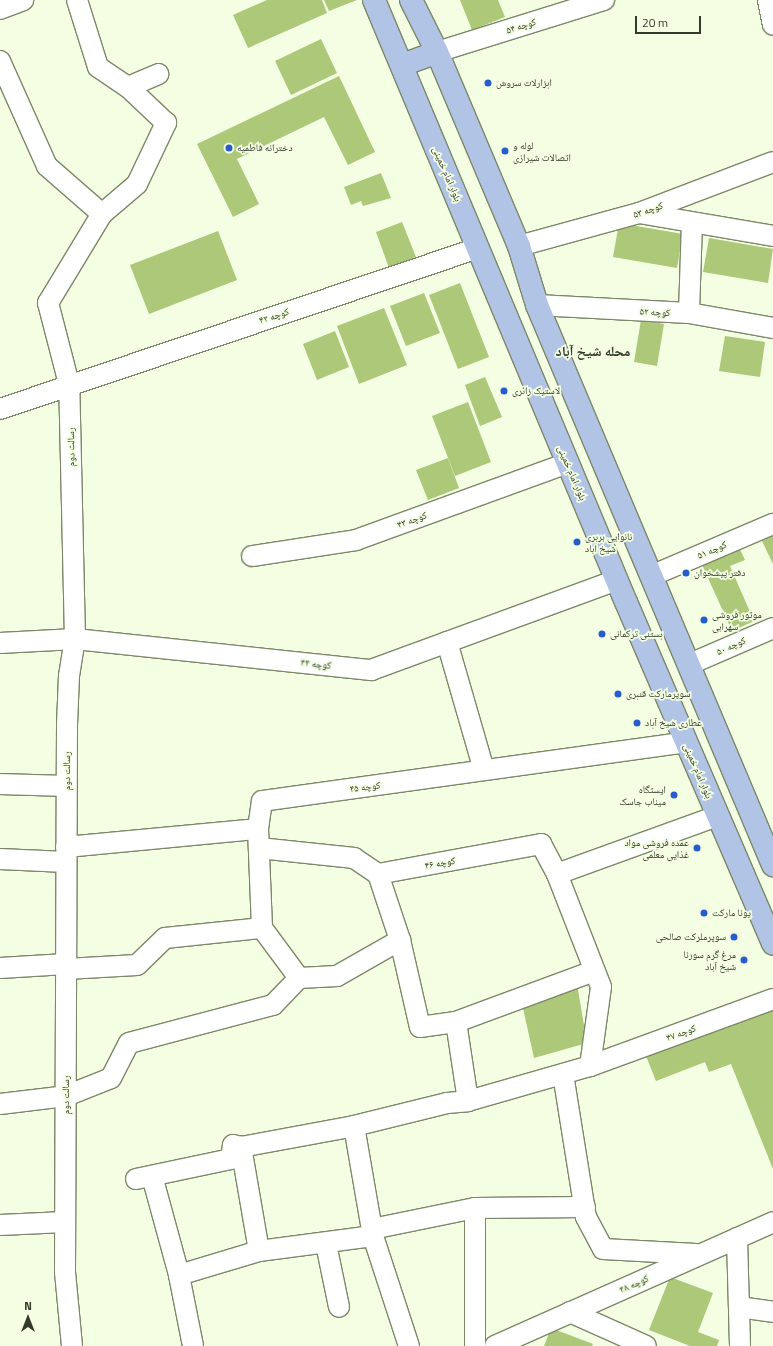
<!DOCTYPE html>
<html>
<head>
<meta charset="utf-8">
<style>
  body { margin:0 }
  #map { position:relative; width:773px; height:1346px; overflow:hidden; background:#f3fee2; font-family:"Titillium Web","Noto Naskh Arabic",sans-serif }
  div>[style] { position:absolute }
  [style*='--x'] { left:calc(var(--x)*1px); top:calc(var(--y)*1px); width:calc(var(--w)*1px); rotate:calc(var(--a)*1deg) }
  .building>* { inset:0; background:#acc878 }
  .roads { filter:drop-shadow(1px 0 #7c8868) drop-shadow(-1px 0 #7c8868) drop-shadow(0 1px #7c8868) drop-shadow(0 -1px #7c8868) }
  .minor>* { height:20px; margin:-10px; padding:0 10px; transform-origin:10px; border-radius:10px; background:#fff }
  .primary>* { height:22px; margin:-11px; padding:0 11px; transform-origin:11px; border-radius:11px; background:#b1c4e6 }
  .dots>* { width:11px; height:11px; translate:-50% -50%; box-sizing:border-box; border:2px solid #f3fee2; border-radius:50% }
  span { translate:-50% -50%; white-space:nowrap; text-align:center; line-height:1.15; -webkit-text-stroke:3.5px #f3fee2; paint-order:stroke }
  .street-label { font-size:10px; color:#34392b }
  .poi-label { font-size:10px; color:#34392b }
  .left { translate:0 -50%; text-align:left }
  .right { translate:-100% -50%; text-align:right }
  .district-label { font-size:14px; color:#34392b; font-weight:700 }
  .north { position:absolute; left:8px; top:1298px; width:40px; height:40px; -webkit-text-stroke:3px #f3fee2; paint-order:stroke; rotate:0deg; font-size:11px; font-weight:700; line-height:16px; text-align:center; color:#34392b }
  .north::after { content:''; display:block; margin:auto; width:14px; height:18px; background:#34392b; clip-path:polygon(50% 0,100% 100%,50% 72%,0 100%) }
  .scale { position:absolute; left:635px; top:16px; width:66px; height:18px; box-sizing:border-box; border:2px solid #34392b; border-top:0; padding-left:5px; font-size:12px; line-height:14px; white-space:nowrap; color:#34392b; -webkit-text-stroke:3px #f3fee2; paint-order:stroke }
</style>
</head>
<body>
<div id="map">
  <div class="building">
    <div style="clip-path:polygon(267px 0,322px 0,327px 13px,248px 48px,233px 15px)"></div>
    <div style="clip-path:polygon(324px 0,357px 0,329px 11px)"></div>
    <div style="clip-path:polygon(460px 0,498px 0,505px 17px,472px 30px)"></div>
    <div style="clip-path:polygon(321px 39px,337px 73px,291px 95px,275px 61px)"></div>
    <div style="clip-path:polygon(339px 76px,375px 152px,348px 165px,324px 117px,237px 159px,259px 204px,233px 217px,197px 144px)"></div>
    <div style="clip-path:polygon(381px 173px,391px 198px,363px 206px,361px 201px,351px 205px,344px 187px)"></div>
    <div style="clip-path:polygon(402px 222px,416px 257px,389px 268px,376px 232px)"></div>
    <div style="clip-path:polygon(619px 223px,683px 234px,677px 268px,613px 257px)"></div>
    <div style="clip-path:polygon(218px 231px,237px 280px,149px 314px,130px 265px)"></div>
    <div style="clip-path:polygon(709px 238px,773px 249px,768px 283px,703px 272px)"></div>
    <div style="clip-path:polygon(460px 283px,489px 357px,458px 369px,429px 295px)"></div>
    <div style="clip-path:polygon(424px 293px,440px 333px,406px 346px,390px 306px)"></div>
    <div style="clip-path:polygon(384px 308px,407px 365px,359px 384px,337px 326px)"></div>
    <div style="clip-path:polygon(641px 320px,664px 324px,657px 366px,634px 362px)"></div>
    <div style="clip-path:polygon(335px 331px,349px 367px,317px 380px,303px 344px)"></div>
    <div style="clip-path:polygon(725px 336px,765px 342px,760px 377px,719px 371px)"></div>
    <div style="clip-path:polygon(485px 377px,502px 417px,480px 426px,465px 385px)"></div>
    <div style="clip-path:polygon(468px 402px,491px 462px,455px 476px,432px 416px)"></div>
    <div style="clip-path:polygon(448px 458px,459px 488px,428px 500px,416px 470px)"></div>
    <div style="clip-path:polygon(773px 536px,773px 564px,762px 541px)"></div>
    <div style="clip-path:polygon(736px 541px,745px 560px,730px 566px,754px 621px,732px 631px,699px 558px)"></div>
    <div style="clip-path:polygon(577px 984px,587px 1043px,534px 1058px,521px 999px)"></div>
    <div style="clip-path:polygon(773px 1006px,773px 1169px,731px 1064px,709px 1072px,705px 1062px,656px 1081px,646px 1056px)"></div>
    <div style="clip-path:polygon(670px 1277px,713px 1293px,698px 1332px,719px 1340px,717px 1346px,690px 1346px,649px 1330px)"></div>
    <div style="clip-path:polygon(551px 1328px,593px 1344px,592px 1346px,544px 1346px)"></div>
  </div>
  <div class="roads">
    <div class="minor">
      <div style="--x:77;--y:0;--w:70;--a:72.6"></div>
      <div style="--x:98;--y:67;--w:36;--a:34"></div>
      <div style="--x:768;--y:0;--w:25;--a:79"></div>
      <div style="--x:0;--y:9;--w:25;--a:-21"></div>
      <div style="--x:437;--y:52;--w:175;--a:-17.3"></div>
      <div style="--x:0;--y:61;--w:115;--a:65.9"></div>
      <div style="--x:47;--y:166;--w:73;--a:41.1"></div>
      <div style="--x:639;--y:213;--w:136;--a:9.7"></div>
      <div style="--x:519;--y:246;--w:124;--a:-15.4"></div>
      <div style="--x:639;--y:213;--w:143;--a:-20.8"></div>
      <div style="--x:537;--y:305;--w:152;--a:3"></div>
      <div style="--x:689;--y:313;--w:85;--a:10.1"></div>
      <div style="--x:689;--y:313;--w:90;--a:-88.1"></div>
      <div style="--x:0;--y:409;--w:504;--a:-18.61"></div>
      <div style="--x:252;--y:556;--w:105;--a:-8.7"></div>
      <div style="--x:356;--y:540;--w:226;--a:-20"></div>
      <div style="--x:651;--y:576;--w:133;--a:-23.1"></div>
      <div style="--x:447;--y:642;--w:133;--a:73.9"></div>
      <div style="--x:0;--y:643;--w:75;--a:-3.1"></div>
      <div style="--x:75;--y:639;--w:298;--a:6"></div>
      <div style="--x:371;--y:670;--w:262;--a:-20.1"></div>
      <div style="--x:690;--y:664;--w:90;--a:-23.4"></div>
      <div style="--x:0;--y:784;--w:66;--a:1.7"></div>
      <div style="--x:66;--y:847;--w:193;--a:-5.4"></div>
      <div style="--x:258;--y:829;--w:28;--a:-82"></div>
      <div style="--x:262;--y:801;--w:428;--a:-7.9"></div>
      <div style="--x:259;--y:848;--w:96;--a:6"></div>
      <div style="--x:354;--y:858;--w:29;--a:34"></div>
      <div style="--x:0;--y:859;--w:66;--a:2.6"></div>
      <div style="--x:557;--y:874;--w:121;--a:68.7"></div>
      <div style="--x:601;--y:987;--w:80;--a:97.9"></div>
      <div style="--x:590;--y:1066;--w:127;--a:164"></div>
      <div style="--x:468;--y:1101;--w:80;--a:-98.6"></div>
      <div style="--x:456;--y:1022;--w:147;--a:-20.3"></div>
      <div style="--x:262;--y:928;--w:62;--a:53.5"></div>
      <div style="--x:299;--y:978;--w:38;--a:-3"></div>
      <div style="--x:337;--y:976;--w:73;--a:-29.7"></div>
      <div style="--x:400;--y:940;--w:70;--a:-108.4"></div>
      <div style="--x:378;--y:874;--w:166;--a:-10.4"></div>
      <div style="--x:541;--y:844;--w:34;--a:62"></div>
      <div style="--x:557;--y:874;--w:170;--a:-19.9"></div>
      <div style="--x:400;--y:940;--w:89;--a:77.1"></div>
      <div style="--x:420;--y:1027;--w:36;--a:-8"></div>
      <div style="--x:0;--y:968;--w:66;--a:-3.5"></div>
      <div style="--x:66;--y:969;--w:71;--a:-3.2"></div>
      <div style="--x:137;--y:965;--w:39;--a:-44"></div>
      <div style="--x:165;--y:938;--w:98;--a:-5.9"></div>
      <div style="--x:262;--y:928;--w:99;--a:-92.3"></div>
      <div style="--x:590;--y:1066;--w:195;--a:-20.1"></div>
      <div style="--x:563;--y:1074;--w:145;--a:80.9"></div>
      <div style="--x:586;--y:1217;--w:36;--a:62"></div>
      <div style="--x:603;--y:1249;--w:93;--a:3.1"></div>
      <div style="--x:0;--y:1104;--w:66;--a:-6.9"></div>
      <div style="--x:66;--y:1096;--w:48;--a:-21.8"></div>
      <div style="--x:111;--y:1078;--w:39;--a:-63"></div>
      <div style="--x:129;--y:1043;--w:149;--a:-14.8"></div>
      <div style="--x:273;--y:1005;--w:37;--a:-46"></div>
      <div style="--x:354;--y:1126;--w:112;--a:80.2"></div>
      <div style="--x:373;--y:1236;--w:115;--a:172.5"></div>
      <div style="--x:259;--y:1251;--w:106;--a:-99.8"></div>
      <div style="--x:241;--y:1147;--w:115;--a:-10.5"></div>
      <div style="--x:354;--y:1126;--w:96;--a:-13.9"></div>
      <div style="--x:447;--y:1103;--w:21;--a:-5"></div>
      <div style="--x:152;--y:1176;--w:103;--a:74.7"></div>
      <div style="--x:136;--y:1179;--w:97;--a:-11.9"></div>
      <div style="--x:231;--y:1159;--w:14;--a:-82"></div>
      <div style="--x:233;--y:1145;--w:8;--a:14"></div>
      <div style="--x:0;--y:1225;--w:65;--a:-2.6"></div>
      <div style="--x:372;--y:1229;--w:105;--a:-11.5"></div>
      <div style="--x:373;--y:1236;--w:116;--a:71.9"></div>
      <div style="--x:737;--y:1238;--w:108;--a:88.4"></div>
      <div style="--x:326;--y:1244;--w:64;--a:78.3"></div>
      <div style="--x:739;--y:1307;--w:34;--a:8"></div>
      <div style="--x:570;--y:1312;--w:83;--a:24.1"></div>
      <div style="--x:72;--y:1346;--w:74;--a:-95.4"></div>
      <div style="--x:65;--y:1272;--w:547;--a:-89.79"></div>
      <div style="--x:67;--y:725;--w:49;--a:-87.7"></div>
      <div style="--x:69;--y:676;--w:37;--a:-81"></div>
      <div style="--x:75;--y:639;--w:255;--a:-91.3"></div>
      <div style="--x:69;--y:384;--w:84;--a:-104.5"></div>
      <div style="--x:48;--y:303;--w:104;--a:-58.8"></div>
      <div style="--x:102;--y:214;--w:46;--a:-40.6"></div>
      <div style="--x:137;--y:184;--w:68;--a:-64.6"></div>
      <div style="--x:166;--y:123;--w:52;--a:-136.5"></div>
      <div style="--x:128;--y:87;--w:33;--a:-23"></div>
      <div style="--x:193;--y:1346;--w:72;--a:-101.2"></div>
      <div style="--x:179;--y:1275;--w:84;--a:-16.7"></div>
      <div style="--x:475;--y:1346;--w:138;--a:-90"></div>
      <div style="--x:475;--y:1208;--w:110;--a:-0.5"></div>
      <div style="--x:495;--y:1346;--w:304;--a:-24"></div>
    </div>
    <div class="primary">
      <div style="--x:374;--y:0;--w:653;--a:67.29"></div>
      <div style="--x:626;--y:602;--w:372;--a:66.7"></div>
      <div style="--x:411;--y:0;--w:58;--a:63.4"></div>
      <div style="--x:437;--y:52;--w:211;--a:67.1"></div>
      <div style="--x:519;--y:246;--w:62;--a:73"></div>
      <div style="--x:537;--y:305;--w:608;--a:67.15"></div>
      <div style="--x:402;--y:65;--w:37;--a:-20"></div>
    </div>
  </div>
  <div class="dots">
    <div style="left:488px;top:83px;background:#265dca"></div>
    <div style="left:229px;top:148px;background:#265dca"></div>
    <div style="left:505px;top:151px;background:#265dca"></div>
    <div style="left:504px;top:391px;background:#265dca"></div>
    <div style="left:577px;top:542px;background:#265dca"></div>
    <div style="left:686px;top:573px;background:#265dca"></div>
    <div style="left:704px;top:620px;background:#265dca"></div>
    <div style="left:602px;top:634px;background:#265dca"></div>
    <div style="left:618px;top:694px;background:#265dca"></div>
    <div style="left:637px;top:723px;background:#265dca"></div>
    <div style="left:674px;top:795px;background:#265dca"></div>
    <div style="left:697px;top:848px;background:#265dca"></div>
    <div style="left:704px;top:913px;background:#265dca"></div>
    <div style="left:734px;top:937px;background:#265dca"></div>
    <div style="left:744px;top:960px;background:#265dca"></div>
  </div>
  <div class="street-label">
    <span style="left:521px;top:26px;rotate:-17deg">کوچه ۵۴</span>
    <span style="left:447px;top:174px;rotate:67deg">بلوار امام خمینی</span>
    <span style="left:648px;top:210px;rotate:-19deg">کوچه ۵۳</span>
    <span style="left:655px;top:312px;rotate:3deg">کوچه ۵۲</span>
    <span style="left:274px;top:316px;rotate:-18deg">کوچه ۴۲</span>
    <span style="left:71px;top:447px;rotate:-91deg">رسالت دوم</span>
    <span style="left:572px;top:473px;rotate:67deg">بلوار امام خمینی</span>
    <span style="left:412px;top:520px;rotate:-20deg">کوچه ۴۳</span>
    <span style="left:712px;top:550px;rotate:-23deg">کوچه ۵۱</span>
    <span style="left:731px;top:646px;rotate:-24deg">کوچه ۵۰</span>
    <span style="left:316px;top:664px;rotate:6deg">کوچه ۴۴</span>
    <span style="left:67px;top:771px;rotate:-90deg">رسالت دوم</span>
    <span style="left:698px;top:771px;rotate:67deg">بلوار امام خمینی</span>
    <span style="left:365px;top:787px;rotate:-8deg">کوچه ۴۵</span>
    <span style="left:440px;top:863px;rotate:-10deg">کوچه ۴۶</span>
    <span style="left:681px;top:1033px;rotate:-20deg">کوچه ۴۷</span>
    <span style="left:66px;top:1095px;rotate:-90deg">رسالت دوم</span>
    <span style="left:634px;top:1284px;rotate:-24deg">کوچه ۴۸</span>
  </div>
  <div class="poi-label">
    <span class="left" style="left:496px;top:83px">ابزارلات سروش</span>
    <span class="left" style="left:513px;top:151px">لوله و<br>اتصالات شیرازی</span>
    <span class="left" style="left:237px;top:148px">دخترانه فاطمیه</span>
    <span class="left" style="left:512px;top:391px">لاستیک زائری</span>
    <span class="left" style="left:585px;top:542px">نانوایی بربری<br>شیخ اباد</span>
    <span class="left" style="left:694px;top:573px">دفتر پیشخوان</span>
    <span class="left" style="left:712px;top:620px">موتور فروشی<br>سهرابی</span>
    <span class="left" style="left:610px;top:634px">بستنی ترکمانی</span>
    <span class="left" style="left:626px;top:694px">سوپرمارکت قنبری</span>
    <span class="left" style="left:645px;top:723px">عطاری شیخ آباد</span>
    <span class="right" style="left:666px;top:795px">ایستگاه<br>میناب جاسک</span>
    <span class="right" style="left:689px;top:848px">عمده فروشی مواد<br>غذایی معلمی</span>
    <span class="left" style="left:712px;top:913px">یونا مارکت</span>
    <span class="right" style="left:726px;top:937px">سوپرملرکت صالحی</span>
    <span class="right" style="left:736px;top:960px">مرغ گرم سورنا<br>شیخ آباد</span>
  </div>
  <div class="district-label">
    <span style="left:593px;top:351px">محله شیخ آباد</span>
  </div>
  <div class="north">N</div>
  <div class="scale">20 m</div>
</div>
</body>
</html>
